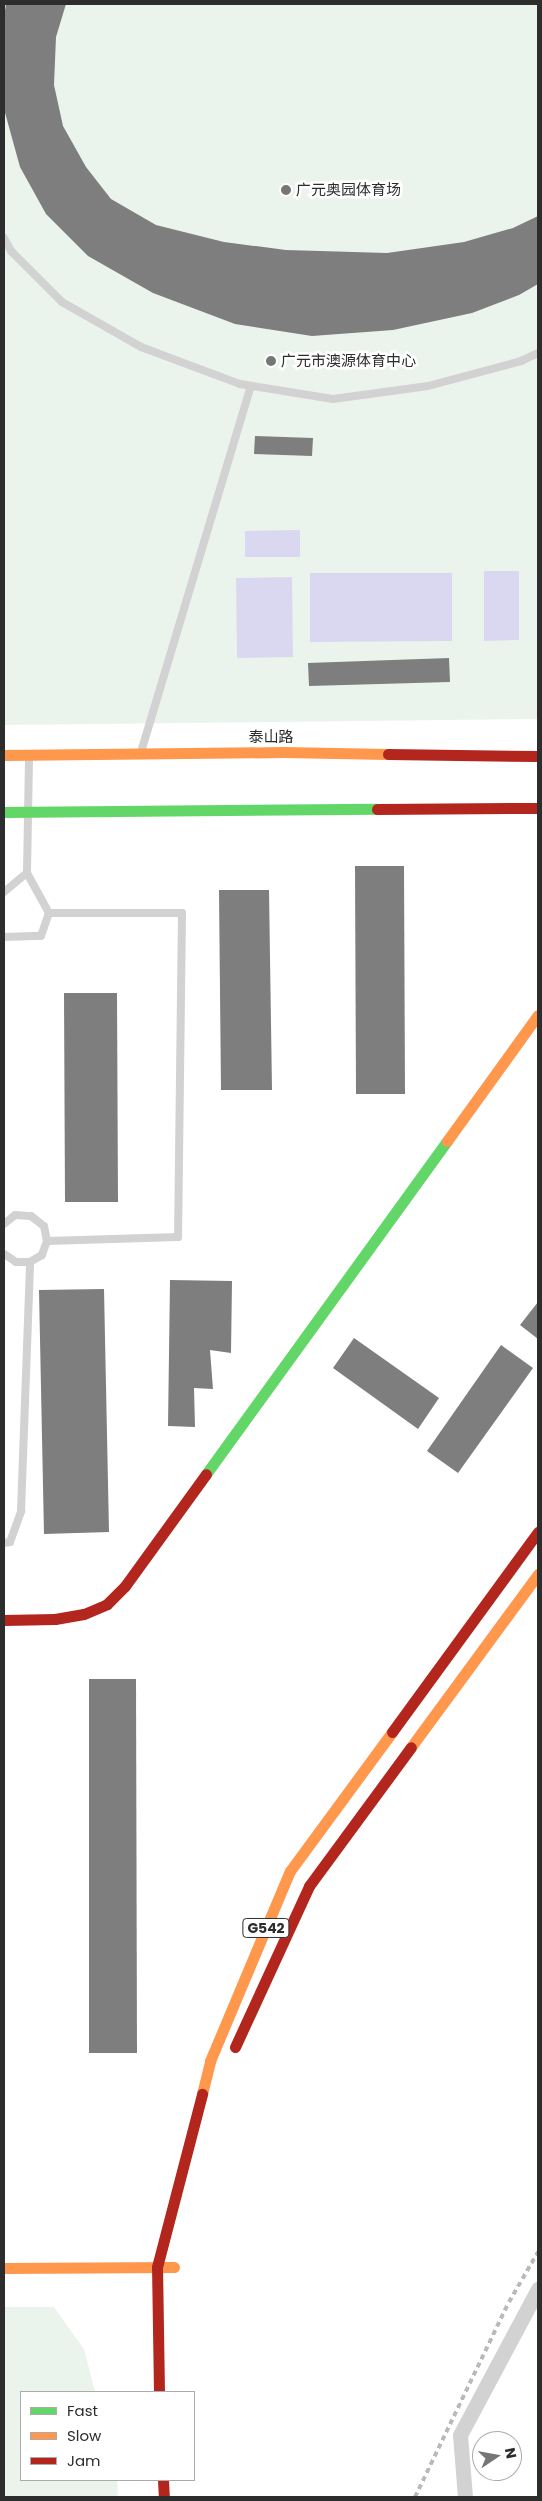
<!DOCTYPE html>
<html>
<head>
<meta charset="utf-8">
<style>
  body { margin:0 }
  #map { position:relative; width:542px; height:2501px; overflow:hidden; background:#fff; font-family:Poppins,"Noto Sans SC",sans-serif }
  div>[style] { position:absolute }
  [style*='--x'] { left:calc(var(--x)*1px); top:calc(var(--y)*1px); width:calc(var(--w)*1px); rotate:calc(var(--a)*1deg) }
  .green>* { inset:0; background:#ebf4ec }
  .water>* { inset:0; background:#dad8f1 }
  .building>* { inset:0; background:#7e7e7e }
  .lane>* { height:8px; margin:-4px; padding:0 4px; transform-origin:4px; border-radius:4px; background:#d2d2d2 }
  .street>* { height:15px; margin:-7.5px; padding:0 7.5px; transform-origin:7.5px; border-radius:7.5px; background:#d2d2d2 }
  .fast>* { height:11px; margin:-5.5px; padding:0 5.5px; transform-origin:5.5px; border-radius:5.5px; background:#63d668 }
  .slow>* { height:11px; margin:-5.5px; padding:0 5.5px; transform-origin:5.5px; border-radius:5.5px; background:#ff974d }
  .jam>* { height:11px; margin:-5.5px; padding:0 5.5px; transform-origin:5.5px; border-radius:5.5px; background:#b3261e }
  .rail>* { height:4px; margin-top:-2px; transform-origin:0; background:repeating-linear-gradient(90deg,#b9b9b9 0 5px,transparent 0 9px) }
  .dots>* { width:14px; height:14px; translate:-50% -50%; box-sizing:border-box; border:2px solid #fff; border-radius:50% }
  span { translate:-50% -50%; white-space:nowrap; text-align:center; line-height:1.15; -webkit-text-stroke:5px #fff; paint-order:stroke }
  .shield-label span { padding:1px 4px; background:#fff; border:1px solid; border-radius:4px; -webkit-text-stroke-width:0 }
  .shield-label { font-size:14px; color:#2d2d2d; font-weight:700 }
  .poi-label { font-size:15px; color:#2d2d2d }
  .left { translate:0 -50%; text-align:left }
  .street-label { font-size:15px; color:#2d2d2d }
  .frame { position:absolute; inset:0; border:5px solid #2d2d2d; pointer-events:none }
  .legend { position:absolute; left:20px; top:2391px; width:175px; height:90px; box-sizing:border-box; background:#fff; border:1px solid #ababab; margin:0; padding:6px 9px; list-style:none; font-size:15px; color:#2d2d2d }
  .legend li { display:flex; align-items:center; gap:10px; height:25px }
  .legend b { width:25px; border:1px solid #ababab }
  .north { position:absolute; left:472px; top:2431px; width:50px; height:50px; box-sizing:border-box; background:#fff; border:1px solid #ababab; border-radius:50%; rotate:78deg; font-size:14px; font-weight:700; line-height:20px; text-align:center; color:#2d2d2d }
  .north::after { content:''; display:block; margin:auto; width:18px; height:22px; background:#767676; clip-path:polygon(50% 0,100% 100%,50% 72%,0 100%) }
</style>
</head>
<body>
<div id="map">
  <div class="green">
    <div style="clip-path:polygon(4px 4px,538px 4px,538px 719px,4px 725px)"></div>
    <div style="clip-path:polygon(4px 2307px,54px 2307px,84px 2349px,95px 2392px,21px 2392px,21px 2480px,117px 2480px,118px 2497px,4px 2497px)"></div>
  </div>
  <div class="water">
    <div style="clip-path:polygon(300px 530px,300px 557px,245px 557px,245px 531px)"></div>
    <div style="clip-path:polygon(484px 571px,519px 571px,519px 640px,484px 641px)"></div>
    <div style="clip-path:polygon(310px 573px,452px 573px,452px 641px,310px 642px)"></div>
    <div style="clip-path:polygon(292px 577px,293px 657px,237px 658px,236px 578px)"></div>
  </div>
  <div class="building">
    <div style="clip-path:polygon(6px 4px,66px 4px,56px 37px,54px 85px,63px 126px,86px 167px,111px 199px,156px 225px,224px 242px,286px 250px,387px 253px,464px 242px,513px 228px,538px 216px,538px 284px,519px 295px,472px 313px,393px 330px,312px 336px,235px 324px,153px 293px,88px 256px,46px 214px,20px 167px,4px 109px,4px 17px)"></div>
    <div style="clip-path:polygon(255px 436px,313px 438px,312px 456px,254px 454px)"></div>
    <div style="clip-path:polygon(449px 658px,450px 682px,309px 686px,308px 663px)"></div>
    <div style="clip-path:polygon(355px 866px,404px 866px,405px 1094px,356px 1094px)"></div>
    <div style="clip-path:polygon(219px 890px,269px 890px,272px 1090px,221px 1090px)"></div>
    <div style="clip-path:polygon(64px 993px,117px 993px,118px 1202px,65px 1202px)"></div>
    <div style="clip-path:polygon(170px 1280px,232px 1281px,231px 1353px,210px 1350px,213px 1389px,194px 1388px,195px 1427px,168px 1426px)"></div>
    <div style="clip-path:polygon(104px 1289px,109px 1532px,44px 1534px,39px 1290px)"></div>
    <div style="clip-path:polygon(538px 1302px,538px 1339px,520px 1325px)"></div>
    <div style="clip-path:polygon(354px 1338px,439px 1398px,418px 1429px,333px 1368px)"></div>
    <div style="clip-path:polygon(501px 1345px,533px 1368px,458px 1473px,427px 1451px)"></div>
    <div style="clip-path:polygon(89px 1679px,136px 1679px,137px 2053px,89px 2053px)"></div>
  </div>
  <div class="lane">
    <div style="--x:4;--y:238;--w:15;--a:62"></div>
    <div style="--x:11;--y:251;--w:72;--a:45"></div>
    <div style="--x:62;--y:302;--w:91;--a:29.7"></div>
    <div style="--x:141;--y:347;--w:106;--a:20.5"></div>
    <div style="--x:240;--y:384;--w:94;--a:9.2"></div>
    <div style="--x:333;--y:399;--w:96;--a:-7.8"></div>
    <div style="--x:428;--y:386;--w:96;--a:-15"></div>
    <div style="--x:521;--y:361;--w:19;--a:-25"></div>
    <div style="--x:141;--y:752;--w:382;--a:-73.3"></div>
    <div style="--x:27;--y:873;--w:116;--a:-89"></div>
    <div style="--x:4;--y:892;--w:30;--a:-40"></div>
    <div style="--x:27;--y:873;--w:46;--a:61.2"></div>
    <div style="--x:4;--y:937;--w:37;--a:-2"></div>
    <div style="--x:41;--y:936;--w:24;--a:-71"></div>
    <div style="--x:49;--y:913;--w:133;--a:0"></div>
    <div style="--x:182;--y:913;--w:324;--a:90.7"></div>
    <div style="--x:178;--y:1237;--w:131;--a:178.3"></div>
    <div style="--x:4;--y:1224;--w:14;--a:-39"></div>
    <div style="--x:15;--y:1215;--w:16;--a:4"></div>
    <div style="--x:31;--y:1216;--w:16;--a:38"></div>
    <div style="--x:44;--y:1226;--w:15;--a:79"></div>
    <div style="--x:47;--y:1241;--w:15;--a:110"></div>
    <div style="--x:42;--y:1255;--w:14;--a:150"></div>
    <div style="--x:30;--y:1262;--w:14;--a:180"></div>
    <div style="--x:16;--y:1262;--w:14;--a:-146"></div>
    <div style="--x:4;--y:1543;--w:6;--a:-9"></div>
    <div style="--x:10;--y:1542;--w:33;--a:-70"></div>
    <div style="--x:21;--y:1511;--w:249;--a:-87.9"></div>
  </div>
  <div class="street">
    <div style="--x:465;--y:2497;--w:62;--a:-94.6"></div>
    <div style="--x:460;--y:2435;--w:166;--a:-61.9"></div>
  </div>
  <div class="fast">
    <div style="--x:4;--y:812;--w:373;--a:-0.5"></div>
    <div style="--x:206;--y:1474;--w:411;--a:-54.1"></div>
  </div>
  <div class="slow">
    <div style="--x:4;--y:755;--w:279;--a:-0.6"></div>
    <div style="--x:283;--y:752;--w:105;--a:1.1"></div>
    <div style="--x:447;--y:1141;--w:155;--a:-54.2"></div>
    <div style="--x:411;--y:1747;--w:215;--a:-53.7"></div>
    <div style="--x:202;--y:2094;--w:34;--a:-76"></div>
    <div style="--x:210;--y:2061;--w:206;--a:-67.2"></div>
    <div style="--x:290;--y:1871;--w:172;--a:-53.7"></div>
    <div style="--x:4;--y:2268;--w:170;--a:-0.3"></div>
  </div>
  <div class="jam">
    <div style="--x:388;--y:754;--w:150;--a:0.8"></div>
    <div style="--x:377;--y:809;--w:161;--a:-0.4"></div>
    <div style="--x:4;--y:1620;--w:51;--a:-1.1"></div>
    <div style="--x:55;--y:1619;--w:29;--a:-10"></div>
    <div style="--x:84;--y:1614;--w:25;--a:-23"></div>
    <div style="--x:107;--y:1604;--w:25;--a:-45"></div>
    <div style="--x:125;--y:1586;--w:138;--a:-54.1"></div>
    <div style="--x:392;--y:1732;--w:248;--a:-53.9"></div>
    <div style="--x:235;--y:2047;--w:177;--a:-65.3"></div>
    <div style="--x:309;--y:1886;--w:172;--a:-53.7"></div>
    <div style="--x:159;--y:2392;--w:125;--a:-90.9"></div>
    <div style="--x:157;--y:2267;--w:179;--a:-75.4"></div>
    <div style="--x:163;--y:2480;--w:17;--a:87"></div>
  </div>
  <div class="rail">
    <div style="--x:415;--y:2497;--w:216;--a:-64.3"></div>
    <div style="--x:509;--y:2302;--w:58;--a:-59.9"></div>
  </div>
  <div class="dots">
    <div style="left:286px;top:190px;background:#767676"></div>
    <div style="left:271px;top:361px;background:#767676"></div>
  </div>
  <div class="shield-label">
    <span style="left:266px;top:1928px">G542</span>
  </div>
  <div class="poi-label">
    <span class="left" style="left:296px;top:190px">广元奥园体育场</span>
    <span class="left" style="left:281px;top:361px">广元市澳源体育中心</span>
  </div>
  <div class="street-label">
    <span style="left:271px;top:737px">泰山路</span>
  </div>
  <div class="frame"></div>
  <ul class="legend">
  <li><b style="height:6px;background:#63d668"></b>Fast</li>
  <li><b style="height:6px;background:#ff974d"></b>Slow</li>
  <li><b style="height:6px;background:#b3261e"></b>Jam</li>
  </ul>
  <div class="north">N</div>
</div>
</body>
</html>
